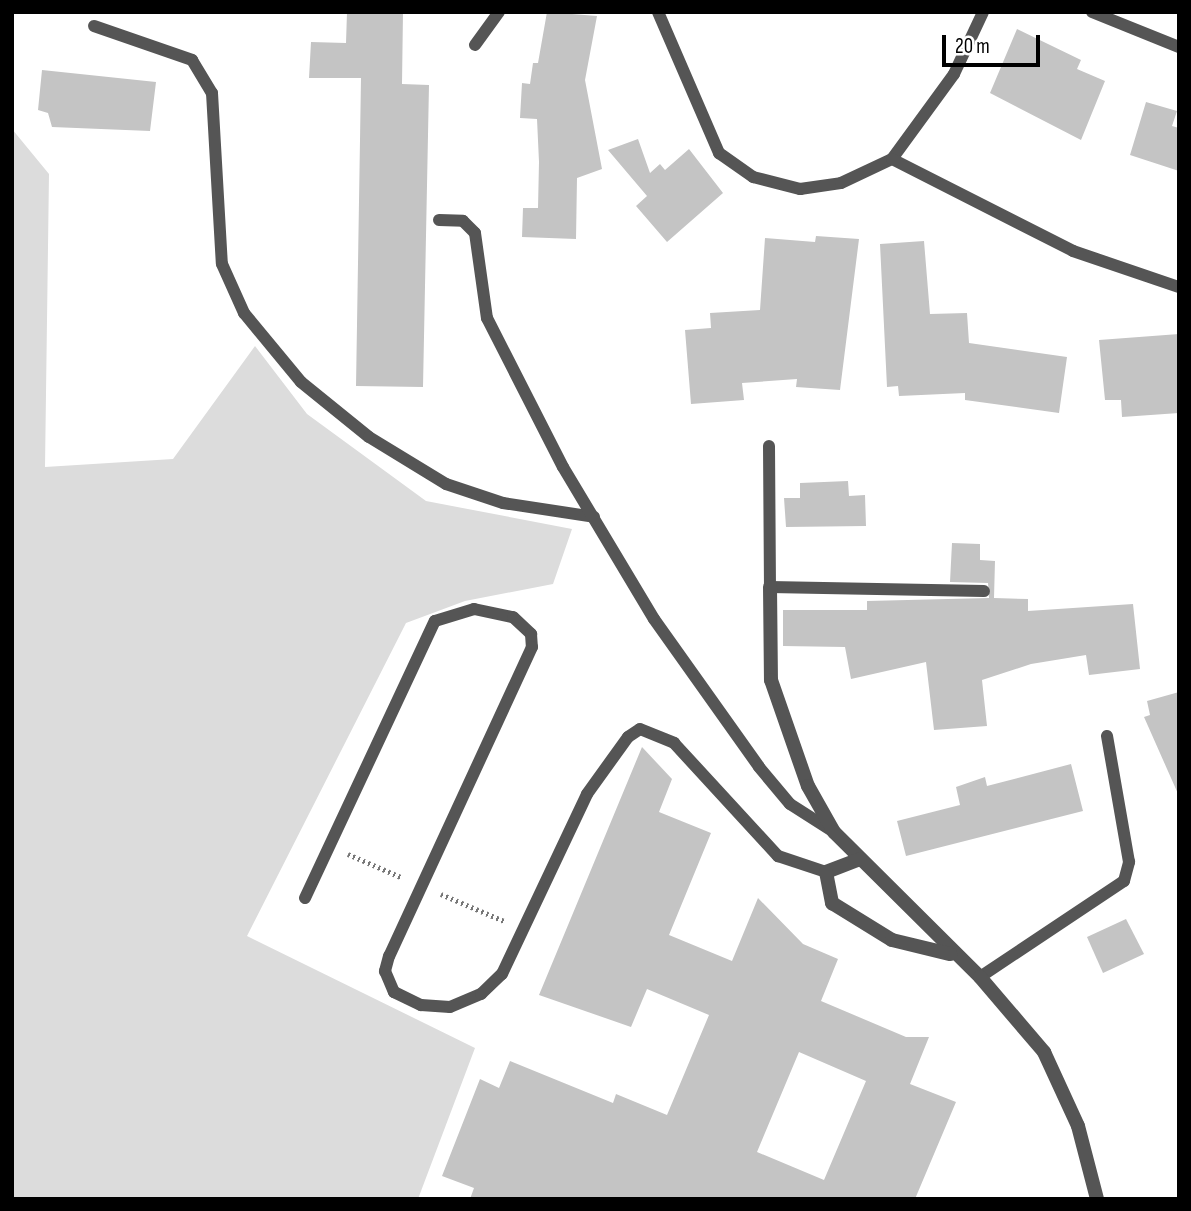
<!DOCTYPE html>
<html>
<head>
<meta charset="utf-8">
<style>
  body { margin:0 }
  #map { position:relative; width:1191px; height:1211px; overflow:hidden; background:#fff; font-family:"Sofia Sans Condensed",sans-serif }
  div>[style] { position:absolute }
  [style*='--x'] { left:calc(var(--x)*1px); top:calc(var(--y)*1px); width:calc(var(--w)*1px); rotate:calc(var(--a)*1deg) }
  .green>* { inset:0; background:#dcdcdc }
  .building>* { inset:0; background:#c4c4c4 }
  .path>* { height:4.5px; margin-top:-2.25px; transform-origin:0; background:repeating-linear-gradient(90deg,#777 0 2px,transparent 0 5.5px) }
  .lane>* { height:12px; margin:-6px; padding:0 6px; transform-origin:6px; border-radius:6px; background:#555 }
  .street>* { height:14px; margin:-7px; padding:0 7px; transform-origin:7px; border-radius:7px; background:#555 }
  span { translate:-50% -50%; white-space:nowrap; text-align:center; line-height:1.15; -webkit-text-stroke:6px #fff; paint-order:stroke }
  .frame { position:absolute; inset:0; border:14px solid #000; pointer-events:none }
  .scale { position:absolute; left:942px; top:35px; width:98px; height:32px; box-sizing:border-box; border:4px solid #000; border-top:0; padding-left:9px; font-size:21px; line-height:24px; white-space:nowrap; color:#000; -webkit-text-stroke:5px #fff; paint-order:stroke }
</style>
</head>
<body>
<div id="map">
  <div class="green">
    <div style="clip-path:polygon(12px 129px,49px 174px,45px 467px,173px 459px,255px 346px,307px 414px,426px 501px,572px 529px,553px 584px,465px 601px,406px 623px,247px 936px,475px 1048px,418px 1199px,12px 1199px)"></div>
  </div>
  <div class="building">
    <div style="clip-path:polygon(347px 12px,403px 12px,402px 84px,429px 85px,423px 387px,356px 386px,361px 78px,309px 78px,311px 42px,346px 43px)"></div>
    <div style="clip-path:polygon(547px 12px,597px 16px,585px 80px,602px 169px,577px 178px,576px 239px,522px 237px,523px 208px,538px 208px,539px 162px,537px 119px,520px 118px,522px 83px,530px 84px,533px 63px,538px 63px)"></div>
    <div style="clip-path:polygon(1017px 29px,1081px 60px,1077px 69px,1105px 81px,1081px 140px,990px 93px)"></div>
    <div style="clip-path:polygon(42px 70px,156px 82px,150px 131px,52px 127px,48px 113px,38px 110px)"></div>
    <div style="clip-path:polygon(1146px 102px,1177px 111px,1172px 126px,1179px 128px,1179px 171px,1130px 155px)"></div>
    <div style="clip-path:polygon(638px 139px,650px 173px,660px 164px,665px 170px,689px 149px,723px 193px,667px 242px,636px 206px,647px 196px,608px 150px)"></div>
    <div style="clip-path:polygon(816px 236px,859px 239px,840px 390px,796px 387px,797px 379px,742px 383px,744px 400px,691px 404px,685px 330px,711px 328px,710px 313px,760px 310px,765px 238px,815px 242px)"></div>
    <div style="clip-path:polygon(924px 241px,930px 314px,967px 313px,969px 343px,1067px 357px,1059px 413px,965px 400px,965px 393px,899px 396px,898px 386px,887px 387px,880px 244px)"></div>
    <div style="clip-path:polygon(1179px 334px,1179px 413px,1122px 417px,1121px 400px,1105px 400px,1099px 340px)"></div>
    <div style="clip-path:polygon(848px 481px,849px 496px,865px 495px,866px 526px,786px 527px,784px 498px,800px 498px,800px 483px)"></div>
    <div style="clip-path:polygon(952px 543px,980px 544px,980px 560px,995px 561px,994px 598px,1028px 599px,1028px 611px,1133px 604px,1140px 669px,1089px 675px,1086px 655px,1031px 664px,982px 680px,987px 726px,934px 730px,926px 662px,851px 679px,845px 647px,783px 646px,783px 610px,867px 610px,867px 601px,989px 598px,988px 583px,950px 582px)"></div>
    <div style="clip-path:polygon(1179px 692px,1179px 796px,1144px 717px,1150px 715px,1147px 701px)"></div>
    <div style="clip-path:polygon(evenodd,642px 747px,672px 779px,659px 812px,711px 833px,669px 935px,732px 961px,758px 898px,803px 944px,838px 959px,821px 1001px,906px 1037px,929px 1037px,910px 1084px,956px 1102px,915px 1199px,470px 1199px,474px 1188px,442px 1176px,480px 1079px,499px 1088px,510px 1061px,613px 1103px,616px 1094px,667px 1115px,709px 1015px,647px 989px,631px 1027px,539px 995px,642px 747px,799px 1052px,866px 1081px,824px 1180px,757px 1152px,799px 1052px)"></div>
    <div style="clip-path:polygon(1071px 764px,1083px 811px,906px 856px,897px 821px,960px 805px,956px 787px,985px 777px,987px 786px)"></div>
    <div style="clip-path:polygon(1126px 919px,1144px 954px,1103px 973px,1087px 937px)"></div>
  </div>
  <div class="path">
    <div style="--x:348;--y:854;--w:58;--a:23.5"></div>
    <div style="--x:441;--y:894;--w:69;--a:23.2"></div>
  </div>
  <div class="lane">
    <div style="--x:658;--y:12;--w:154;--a:66.6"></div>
    <div style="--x:719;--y:153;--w:42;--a:35.2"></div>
    <div style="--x:753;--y:177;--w:49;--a:14.3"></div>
    <div style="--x:800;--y:189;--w:41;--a:-8.3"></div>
    <div style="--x:841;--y:183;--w:56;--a:-25.2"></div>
    <div style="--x:892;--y:159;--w:105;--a:-53.9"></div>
    <div style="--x:954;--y:74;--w:68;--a:-64.9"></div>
    <div style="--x:1092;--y:12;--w:94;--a:21.9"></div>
    <div style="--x:94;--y:26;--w:104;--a:19.1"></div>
    <div style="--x:192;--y:60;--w:39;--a:59"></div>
    <div style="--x:212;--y:93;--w:171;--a:86.7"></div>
    <div style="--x:222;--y:264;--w:54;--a:65.8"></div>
    <div style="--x:244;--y:313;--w:89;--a:50.4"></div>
    <div style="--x:301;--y:382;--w:87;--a:39"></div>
    <div style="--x:369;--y:437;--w:90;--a:31.4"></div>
    <div style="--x:446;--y:484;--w:60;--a:18.4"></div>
    <div style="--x:503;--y:503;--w:92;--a:8.7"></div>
    <div style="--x:475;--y:45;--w:41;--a:-54"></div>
    <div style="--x:892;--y:159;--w:203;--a:26.9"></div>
    <div style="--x:1073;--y:251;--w:112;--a:18.8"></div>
    <div style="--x:439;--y:220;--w:24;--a:2"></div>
    <div style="--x:463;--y:221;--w:17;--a:45"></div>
    <div style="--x:475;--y:233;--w:86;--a:82"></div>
    <div style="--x:487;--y:318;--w:167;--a:63"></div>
    <div style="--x:563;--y:467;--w:177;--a:59.1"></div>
    <div style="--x:654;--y:619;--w:181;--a:54.6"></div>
    <div style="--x:759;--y:767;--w:48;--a:50"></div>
    <div style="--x:790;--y:804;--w:52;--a:32.5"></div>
    <div style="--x:769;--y:446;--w:141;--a:89.6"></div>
    <div style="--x:770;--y:587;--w:214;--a:1.1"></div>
    <div style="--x:305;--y:898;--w:306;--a:-64.9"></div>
    <div style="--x:435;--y:621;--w:41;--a:-17.1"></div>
    <div style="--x:474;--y:609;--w:40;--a:12"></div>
    <div style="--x:513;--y:617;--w:25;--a:43"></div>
    <div style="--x:531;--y:634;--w:13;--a:86"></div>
    <div style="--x:532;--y:647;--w:340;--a:114.8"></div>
    <div style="--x:389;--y:956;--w:16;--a:105"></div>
    <div style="--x:385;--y:971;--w:23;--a:67"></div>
    <div style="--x:394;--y:992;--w:30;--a:26"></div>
    <div style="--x:421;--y:1005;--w:29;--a:4"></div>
    <div style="--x:450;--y:1007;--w:34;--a:-23"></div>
    <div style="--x:481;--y:994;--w:29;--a:-44"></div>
    <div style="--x:502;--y:974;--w:199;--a:-64.7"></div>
    <div style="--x:587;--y:794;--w:70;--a:-54.3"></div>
    <div style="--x:628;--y:737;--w:14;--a:-34"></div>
    <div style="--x:640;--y:729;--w:37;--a:22"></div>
    <div style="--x:674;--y:743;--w:154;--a:47.4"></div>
    <div style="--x:778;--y:856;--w:51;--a:18.4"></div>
    <div style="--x:980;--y:977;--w:173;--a:-33.7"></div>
    <div style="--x:1124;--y:881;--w:20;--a:-75"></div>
    <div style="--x:1129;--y:862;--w:128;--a:-99.9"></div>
  </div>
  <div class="street">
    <div style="--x:770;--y:587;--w:93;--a:89.4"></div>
    <div style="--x:771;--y:680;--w:112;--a:70.8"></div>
    <div style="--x:808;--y:786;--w:53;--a:60.5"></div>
    <div style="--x:834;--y:832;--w:206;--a:44.8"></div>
    <div style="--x:980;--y:977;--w:99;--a:49.5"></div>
    <div style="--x:1044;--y:1052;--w:81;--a:65.3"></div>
    <div style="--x:1078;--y:1126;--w:75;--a:75.4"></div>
    <div style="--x:860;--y:859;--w:36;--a:159"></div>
    <div style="--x:826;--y:872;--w:32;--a:79"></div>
    <div style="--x:832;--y:903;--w:70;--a:31.7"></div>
    <div style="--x:892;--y:940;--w:60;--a:13.6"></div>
  </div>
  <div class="frame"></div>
  <div class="scale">20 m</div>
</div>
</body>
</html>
